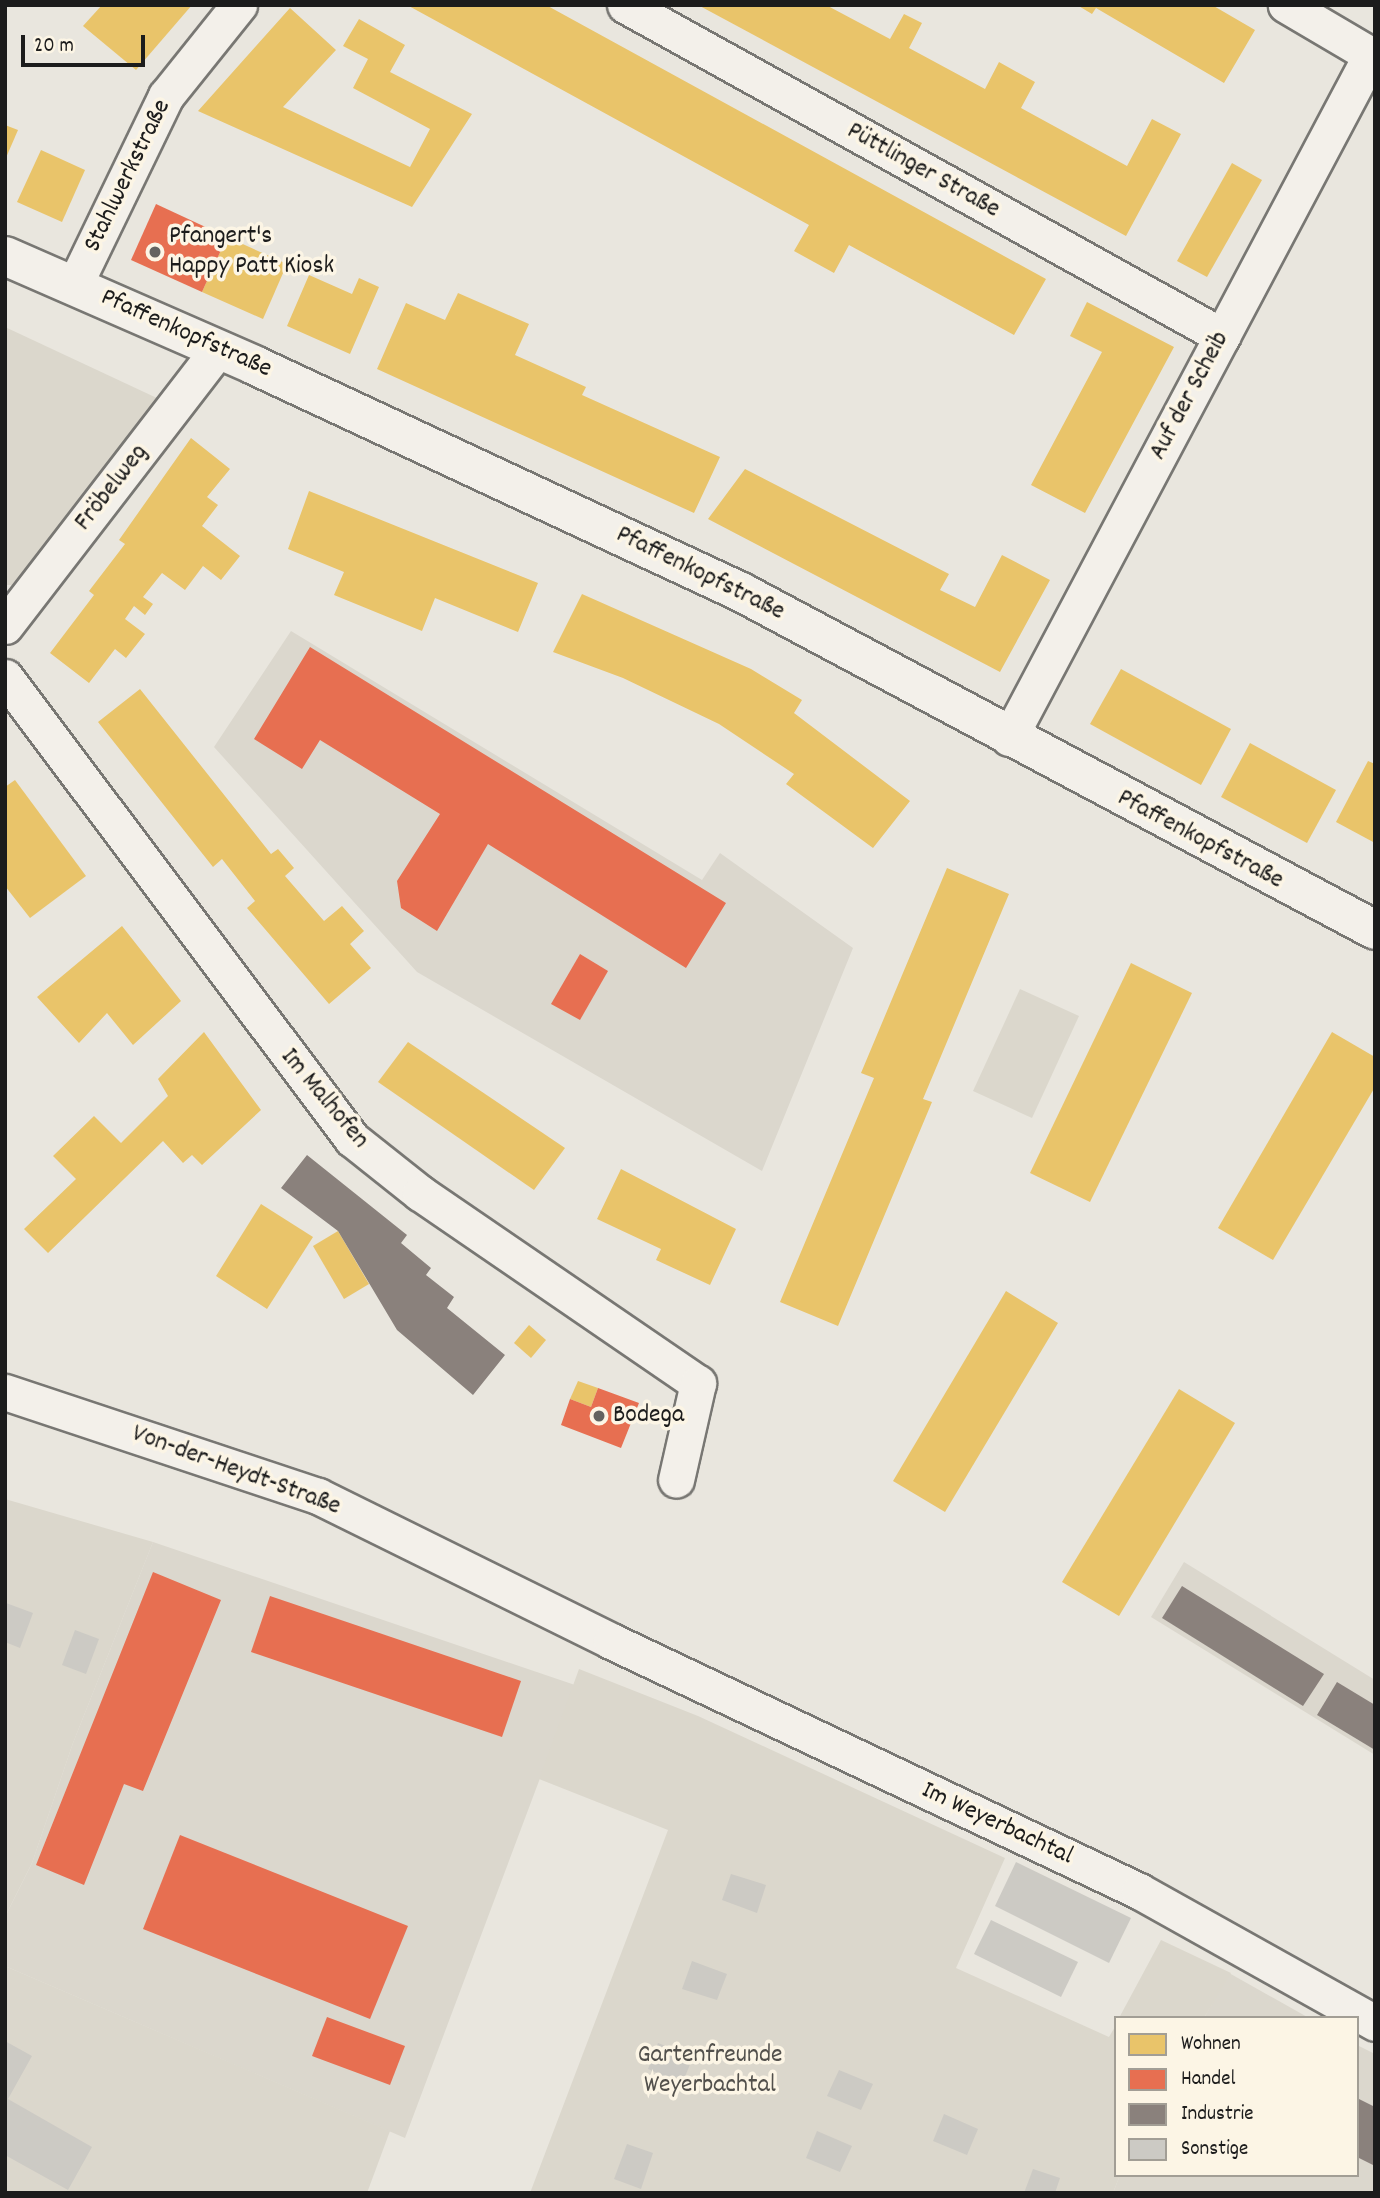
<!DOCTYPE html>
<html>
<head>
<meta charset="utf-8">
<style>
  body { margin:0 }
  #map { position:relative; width:1380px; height:2198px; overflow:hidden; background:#e9e6de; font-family:Dekko,sans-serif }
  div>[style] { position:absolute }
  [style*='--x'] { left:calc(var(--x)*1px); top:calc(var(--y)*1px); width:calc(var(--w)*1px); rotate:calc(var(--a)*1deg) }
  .built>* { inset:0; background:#dbd7cd }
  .green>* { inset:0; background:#dbd7cc }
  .homes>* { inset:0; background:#e9c46a }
  .shops>* { inset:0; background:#e76f51 }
  .industry>* { inset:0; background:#8a817c }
  .building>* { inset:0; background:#cccac4 }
  .roads { filter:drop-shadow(2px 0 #787773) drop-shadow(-2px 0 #787773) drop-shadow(0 2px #787773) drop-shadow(0 -2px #787773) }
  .minor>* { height:35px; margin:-17.5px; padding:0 17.5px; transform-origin:17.5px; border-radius:17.5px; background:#f3f0ea }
  .tertiary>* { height:38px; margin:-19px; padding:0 19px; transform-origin:19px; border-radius:19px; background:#f3f0ea }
  .dots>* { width:19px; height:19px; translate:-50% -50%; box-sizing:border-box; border:4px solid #fcf5e5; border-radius:50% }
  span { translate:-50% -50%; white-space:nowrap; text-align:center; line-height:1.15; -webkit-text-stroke:7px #fcf5e5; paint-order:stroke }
  .street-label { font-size:26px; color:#1c1c1c }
  .poi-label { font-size:26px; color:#1c1c1c }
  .left { translate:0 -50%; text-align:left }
  .park-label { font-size:26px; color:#52504c }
  .frame { position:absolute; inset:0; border:7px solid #1c1c1c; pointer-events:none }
  .legend { position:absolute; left:1114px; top:2016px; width:245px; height:161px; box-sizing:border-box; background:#fcf5e5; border:2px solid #a29e95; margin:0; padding:9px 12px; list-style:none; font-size:21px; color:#1c1c1c }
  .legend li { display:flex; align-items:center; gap:14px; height:35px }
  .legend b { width:35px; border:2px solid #a29e95 }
  .scale { position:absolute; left:21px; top:35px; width:124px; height:32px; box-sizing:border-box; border:4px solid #1c1c1c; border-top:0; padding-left:9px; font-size:21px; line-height:24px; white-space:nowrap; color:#1c1c1c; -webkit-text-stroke:5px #fcf5e5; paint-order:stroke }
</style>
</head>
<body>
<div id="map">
  <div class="built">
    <div style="clip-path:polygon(291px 631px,702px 880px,720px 853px,853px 948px,762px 1171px,417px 972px,214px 747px)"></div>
    <div style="clip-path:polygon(153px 1542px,575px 1685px,405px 2138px,5px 1966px,5px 1917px,32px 1863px,73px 1743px)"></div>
    <div style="clip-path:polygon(1184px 1562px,1375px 1680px,1375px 1755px,1151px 1617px)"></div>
    <div style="clip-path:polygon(1229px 1973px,1309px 2018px,1204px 2018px)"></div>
    <div style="clip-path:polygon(1357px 2045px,1375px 2054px,1375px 2193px,1113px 2193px,1120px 2175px,1357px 2175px)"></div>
  </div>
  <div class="green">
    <div style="clip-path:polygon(5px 327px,159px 399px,15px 585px,5px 585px)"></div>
    <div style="clip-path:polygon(1020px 989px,1079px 1016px,1032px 1118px,973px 1091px)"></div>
    <div style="clip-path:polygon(5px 1499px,153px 1542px,73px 1743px,32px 1863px,5px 1917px)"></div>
    <div style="clip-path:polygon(579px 1669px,698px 1716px,1005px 1858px,956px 1968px,1109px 2037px,1116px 2025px,1116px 2175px,1120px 2175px,1113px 2193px,530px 2193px,668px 1830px,539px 1779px)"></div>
    <div style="clip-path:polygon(1161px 1940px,1231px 1973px,1204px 2018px,1119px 2018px)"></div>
    <div style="clip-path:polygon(5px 1966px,390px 2131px,367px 2193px,5px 2193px)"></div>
  </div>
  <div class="homes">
    <div style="clip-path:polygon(102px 5px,192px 5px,136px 70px,83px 26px)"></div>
    <div style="clip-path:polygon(407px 5px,546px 5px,1046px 279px,1014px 335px,849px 245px,834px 273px,794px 251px,809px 225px)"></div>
    <div style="clip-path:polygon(698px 5px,826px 5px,890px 39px,904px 14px,922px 23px,909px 48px,985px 89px,999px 62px,1015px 71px,1035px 82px,1021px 108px,1127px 166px,1152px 119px,1181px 134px,1126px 236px)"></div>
    <div style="clip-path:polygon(1077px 5px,1212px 5px,1255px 30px,1224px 83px,1096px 8px,1092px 14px)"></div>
    <div style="clip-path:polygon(290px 8px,336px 50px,283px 107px,410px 167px,430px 129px,353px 88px,368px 59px,343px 46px,359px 19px,405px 45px,390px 72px,472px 114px,412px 207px,198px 111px)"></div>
    <div style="clip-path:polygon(5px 125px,18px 130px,5px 160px)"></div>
    <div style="clip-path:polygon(41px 150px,85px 170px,62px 222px,17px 202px)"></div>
    <div style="clip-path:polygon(1232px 163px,1262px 180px,1207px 277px,1177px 261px)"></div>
    <div style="clip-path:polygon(227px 237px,287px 264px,263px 319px,202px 292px)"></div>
    <div style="clip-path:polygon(309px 275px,352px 294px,359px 278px,379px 287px,350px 354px,287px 326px)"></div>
    <div style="clip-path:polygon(458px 293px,529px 324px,515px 355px,586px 387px,582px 395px,720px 457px,694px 513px,377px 369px,406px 303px,445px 320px)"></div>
    <div style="clip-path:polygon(1087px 302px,1174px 347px,1085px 513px,1031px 485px,1102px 352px,1070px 336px)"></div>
    <div style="clip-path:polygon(191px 438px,230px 469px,207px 497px,218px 505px,202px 526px,240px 556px,221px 580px,203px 566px,185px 590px,162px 573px,143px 597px,153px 604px,145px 615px,134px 606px,125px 619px,145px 634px,126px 658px,115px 649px,89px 683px,50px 653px,94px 595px,89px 591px,125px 544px,119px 540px)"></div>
    <div style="clip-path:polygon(745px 469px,949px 574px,940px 590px,975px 607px,1002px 555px,1050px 580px,1000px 672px,708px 519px)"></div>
    <div style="clip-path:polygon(309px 491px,538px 583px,518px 632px,435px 598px,422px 631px,334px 595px,344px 572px,288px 549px)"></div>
    <div style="clip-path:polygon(582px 594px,751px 669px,802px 700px,794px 713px,910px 801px,873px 848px,786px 784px,794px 774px,719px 724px,623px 678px,553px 652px)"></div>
    <div style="clip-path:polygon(1121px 669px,1231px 729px,1201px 785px,1090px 724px)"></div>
    <div style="clip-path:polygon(140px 689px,271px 854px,278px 849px,294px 868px,285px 876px,324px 921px,342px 906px,364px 931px,350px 944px,371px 968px,329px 1004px,247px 908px,255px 901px,222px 859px,213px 867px,98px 722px)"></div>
    <div style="clip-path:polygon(1250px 743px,1336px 790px,1307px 843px,1221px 797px)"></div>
    <div style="clip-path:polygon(1368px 761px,1375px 764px,1375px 843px,1336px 822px)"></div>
    <div style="clip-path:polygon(15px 780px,86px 876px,30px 918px,5px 886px,5px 787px)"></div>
    <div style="clip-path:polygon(947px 868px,1009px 894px,923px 1099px,932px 1102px,838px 1326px,780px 1302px,874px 1078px,861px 1073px)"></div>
    <div style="clip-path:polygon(122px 926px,181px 1001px,133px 1045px,107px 1013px,79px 1043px,37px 997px)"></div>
    <div style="clip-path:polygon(1131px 963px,1192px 993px,1090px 1202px,1030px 1173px)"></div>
    <div style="clip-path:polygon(204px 1032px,261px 1110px,202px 1165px,192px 1155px,183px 1163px,163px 1141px,48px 1253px,24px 1229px,76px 1179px,53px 1156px,94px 1116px,121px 1143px,168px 1096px,158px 1079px)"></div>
    <div style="clip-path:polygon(1332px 1032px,1375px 1057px,1375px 1087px,1273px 1260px,1218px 1228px)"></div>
    <div style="clip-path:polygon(408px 1042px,565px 1148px,534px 1190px,378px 1082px)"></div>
    <div style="clip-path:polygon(621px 1169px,736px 1229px,710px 1285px,656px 1260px,661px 1249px,597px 1219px)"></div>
    <div style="clip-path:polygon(261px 1204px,313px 1237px,267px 1309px,216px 1276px)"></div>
    <div style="clip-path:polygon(338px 1231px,369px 1284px,344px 1299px,313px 1246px)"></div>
    <div style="clip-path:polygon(1006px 1291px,1058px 1323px,945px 1512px,893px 1481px)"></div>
    <div style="clip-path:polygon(529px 1325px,546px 1340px,531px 1358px,514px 1343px)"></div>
    <div style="clip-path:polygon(578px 1381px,598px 1388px,591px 1407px,570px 1399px)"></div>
    <div style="clip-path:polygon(1179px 1389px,1235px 1423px,1119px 1616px,1062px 1582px)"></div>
  </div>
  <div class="shops">
    <div style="clip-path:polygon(156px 204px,227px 237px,202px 292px,131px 260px)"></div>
    <div style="clip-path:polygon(310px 647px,726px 903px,686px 968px,488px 844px,437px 931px,401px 908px,397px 881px,440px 814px,320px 740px,302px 769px,254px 739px)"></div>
    <div style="clip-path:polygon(580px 954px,608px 971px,580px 1020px,551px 1004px)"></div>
    <div style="clip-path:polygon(598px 1388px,639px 1403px,621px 1448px,561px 1425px,570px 1399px,591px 1407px)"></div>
    <div style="clip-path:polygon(153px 1572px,221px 1600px,143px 1791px,124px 1784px,84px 1885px,36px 1865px)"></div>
    <div style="clip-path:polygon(270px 1596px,521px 1681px,502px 1737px,251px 1652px)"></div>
    <div style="clip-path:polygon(180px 1835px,408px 1926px,370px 2019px,143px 1929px)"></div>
    <div style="clip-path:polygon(327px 2017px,405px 2046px,390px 2085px,312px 2056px)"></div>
  </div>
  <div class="industry">
    <div style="clip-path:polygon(307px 1155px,407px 1235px,401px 1243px,431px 1268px,426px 1275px,454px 1297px,447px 1308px,505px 1355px,473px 1395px,397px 1330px,338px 1231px,281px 1188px)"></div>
    <div style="clip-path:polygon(1182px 1586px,1324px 1674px,1303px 1706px,1162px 1618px)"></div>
    <div style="clip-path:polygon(1337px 1682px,1375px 1705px,1375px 1750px,1317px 1715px)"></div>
    <div style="clip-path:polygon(1357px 2098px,1375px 2107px,1375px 2166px,1357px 2157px)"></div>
  </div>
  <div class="building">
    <div style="clip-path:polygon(6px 1603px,33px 1613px,20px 1648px,5px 1642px)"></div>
    <div style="clip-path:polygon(75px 1630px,99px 1639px,86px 1674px,62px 1665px)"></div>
    <div style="clip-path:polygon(1016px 1862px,1131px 1918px,1109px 1963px,995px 1906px)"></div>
    <div style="clip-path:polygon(731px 1874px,766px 1885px,757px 1913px,722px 1900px)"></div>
    <div style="clip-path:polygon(991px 1920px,1078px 1962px,1061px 1997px,974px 1954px)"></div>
    <div style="clip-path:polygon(692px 1961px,727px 1974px,717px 2000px,682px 1989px)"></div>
    <div style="clip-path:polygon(5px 2041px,32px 2056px,8px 2099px,92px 2147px,68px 2190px,5px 2155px)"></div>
    <div style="clip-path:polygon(658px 2043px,693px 2057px,682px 2084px,648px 2069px)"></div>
    <div style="clip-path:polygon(839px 2070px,873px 2084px,861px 2110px,827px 2096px)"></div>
    <div style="clip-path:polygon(944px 2114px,978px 2129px,967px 2155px,933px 2141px)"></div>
    <div style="clip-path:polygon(817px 2131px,852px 2146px,840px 2172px,806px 2158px)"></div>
    <div style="clip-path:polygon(627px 2144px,653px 2153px,641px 2189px,614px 2179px)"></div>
    <div style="clip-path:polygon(1033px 2169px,1060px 2178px,1055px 2193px,1024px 2193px)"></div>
  </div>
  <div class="roads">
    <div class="minor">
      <div style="--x:625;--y:5;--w:683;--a:29.01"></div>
      <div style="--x:75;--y:284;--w:209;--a:-64.2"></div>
      <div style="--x:166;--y:96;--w:117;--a:-51.3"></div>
      <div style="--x:5;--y:626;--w:349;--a:-52.4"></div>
      <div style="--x:5;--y:677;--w:578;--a:53.09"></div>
      <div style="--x:352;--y:1139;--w:87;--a:38.5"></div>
      <div style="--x:420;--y:1193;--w:337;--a:34.4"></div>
      <div style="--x:698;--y:1383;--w:99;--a:102.8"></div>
      <div style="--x:1009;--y:738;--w:773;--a:-62.08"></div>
      <div style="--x:1371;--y:55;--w:99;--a:-149.5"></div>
      <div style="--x:5;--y:1392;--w:330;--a:18.4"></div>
      <div style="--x:318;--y:1496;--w:327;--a:26.3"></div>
      <div style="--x:611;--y:1641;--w:584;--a:25.34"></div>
      <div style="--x:1139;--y:1891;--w:270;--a:29.2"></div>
    </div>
    <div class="tertiary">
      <div style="--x:5;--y:256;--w:272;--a:23.6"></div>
      <div style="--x:254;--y:365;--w:537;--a:24.99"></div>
      <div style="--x:741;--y:592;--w:718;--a:28.06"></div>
    </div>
  </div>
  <div class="dots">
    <div style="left:155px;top:252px;background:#646360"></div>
    <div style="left:599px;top:1416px;background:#646360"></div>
  </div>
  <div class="street-label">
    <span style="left:923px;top:171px;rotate:29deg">Püttlinger Straße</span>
    <span style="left:128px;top:176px;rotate:-64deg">Stahlwerkstraße</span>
    <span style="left:186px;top:334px;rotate:24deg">Pfaffenkopfstraße</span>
    <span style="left:1190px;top:396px;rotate:-62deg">Auf der Scheib</span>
    <span style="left:112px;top:488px;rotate:-52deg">Fröbelweg</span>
    <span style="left:700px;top:574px;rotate:26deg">Pfaffenkopfstraße</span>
    <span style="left:1200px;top:840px;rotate:28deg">Pfaffenkopfstraße</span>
    <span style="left:324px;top:1099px;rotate:50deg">Im Malhofen</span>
    <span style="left:236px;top:1471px;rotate:20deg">Von-der-Heydt-Straße</span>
    <span style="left:997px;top:1824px;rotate:25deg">Im Weyerbachtal</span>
  </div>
  <div class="poi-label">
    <span class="left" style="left:169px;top:252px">Pfangert's<br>Happy Patt Kiosk</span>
    <span class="left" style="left:613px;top:1416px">Bodega</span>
  </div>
  <div class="park-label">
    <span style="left:710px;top:2071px">Gartenfreunde<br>Weyerbachtal</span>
  </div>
  <div class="frame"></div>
  <ul class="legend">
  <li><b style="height:19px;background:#e9c46a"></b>Wohnen</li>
  <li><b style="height:19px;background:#e76f51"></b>Handel</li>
  <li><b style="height:19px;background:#8a817c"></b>Industrie</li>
  <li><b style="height:19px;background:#cccac4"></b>Sonstige</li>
  </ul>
  <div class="scale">20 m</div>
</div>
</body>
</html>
